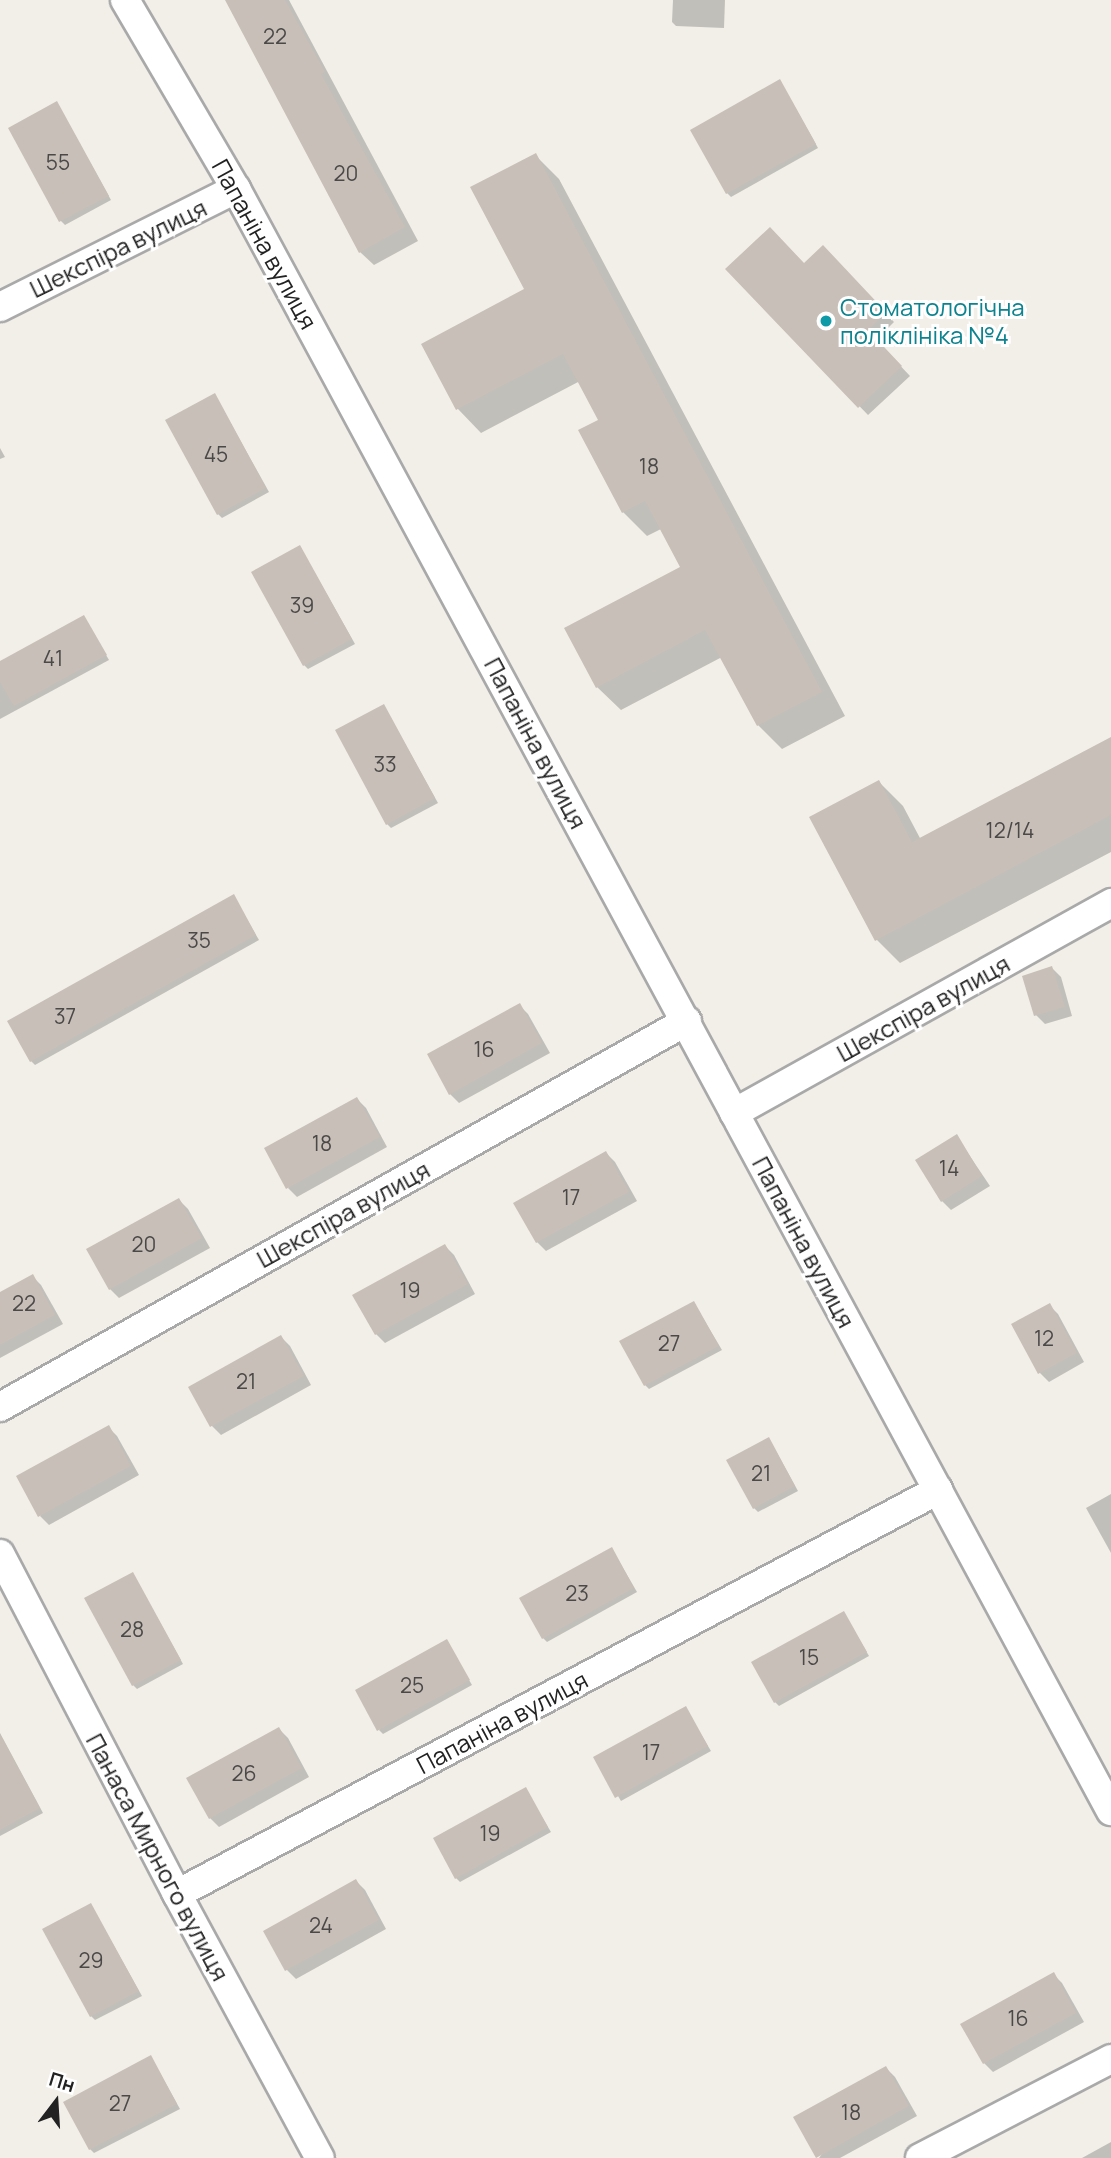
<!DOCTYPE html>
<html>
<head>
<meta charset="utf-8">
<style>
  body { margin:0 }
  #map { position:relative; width:1111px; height:2158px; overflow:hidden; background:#f2efe9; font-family:Manrope,sans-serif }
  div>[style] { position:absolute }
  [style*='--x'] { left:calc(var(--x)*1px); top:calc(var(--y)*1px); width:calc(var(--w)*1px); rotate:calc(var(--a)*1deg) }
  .shadow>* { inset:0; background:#0003 }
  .building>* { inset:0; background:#c7bfb8 }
  .roads { filter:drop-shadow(2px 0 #a9a9a9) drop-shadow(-2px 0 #a9a9a9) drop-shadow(0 2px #a9a9a9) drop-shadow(0 -2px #a9a9a9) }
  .minor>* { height:28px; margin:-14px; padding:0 14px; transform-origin:14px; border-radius:14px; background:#fff }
  .dots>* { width:19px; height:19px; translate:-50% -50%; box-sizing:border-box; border:4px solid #fff; border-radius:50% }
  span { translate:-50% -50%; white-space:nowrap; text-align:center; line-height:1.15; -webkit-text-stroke:6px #fff; paint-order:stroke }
  .number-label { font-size:21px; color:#4b4948 }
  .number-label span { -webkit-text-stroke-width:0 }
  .street-label { font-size:24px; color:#222 }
  .culture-label { font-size:24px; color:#0d838f }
  .left { translate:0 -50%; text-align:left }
  .north { position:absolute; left:21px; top:2067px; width:70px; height:70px; -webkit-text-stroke:5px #fff; paint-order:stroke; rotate:17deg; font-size:19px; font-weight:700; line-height:28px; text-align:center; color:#222 }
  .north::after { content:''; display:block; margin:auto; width:24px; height:32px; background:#222; clip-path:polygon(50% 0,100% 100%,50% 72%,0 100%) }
</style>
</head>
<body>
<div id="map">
  <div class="shadow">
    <div style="clip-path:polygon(227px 0,289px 0,418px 241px,374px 265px,360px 252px)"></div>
    <div style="clip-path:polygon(673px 0,725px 0,724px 28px,676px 26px,672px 22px)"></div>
    <div style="clip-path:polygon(783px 86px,818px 148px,731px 197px,727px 193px)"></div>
    <div style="clip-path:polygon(57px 103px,111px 200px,65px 225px,61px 221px)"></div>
    <div style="clip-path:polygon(535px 155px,559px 179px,845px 716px,782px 749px,758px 725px,722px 657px,621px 710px,597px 687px,683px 568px,661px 529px,647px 536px,623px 512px,601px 420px,580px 381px,481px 433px,458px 409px,423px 345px,527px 290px)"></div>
    <div style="clip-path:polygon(823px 248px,894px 322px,876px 340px,910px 376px,868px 415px,727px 269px,804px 265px)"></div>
    <div style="clip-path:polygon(215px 395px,269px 492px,222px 518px,218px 514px)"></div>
    <div style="clip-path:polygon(0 448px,5px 457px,0 459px)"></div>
    <div style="clip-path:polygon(300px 547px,355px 644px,308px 669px,304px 665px)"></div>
    <div style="clip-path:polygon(84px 617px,109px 660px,0 719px,0 663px)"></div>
    <div style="clip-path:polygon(384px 706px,438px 803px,391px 828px,387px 824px)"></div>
    <div style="clip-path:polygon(1111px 739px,1111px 852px,900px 963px,877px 940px,879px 782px,903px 806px,921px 840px)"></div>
    <div style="clip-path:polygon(234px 897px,259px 940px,35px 1065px,31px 1061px)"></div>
    <div style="clip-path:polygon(1052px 968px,1061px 977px,1072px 1016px,1045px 1024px,1036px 1015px)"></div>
    <div style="clip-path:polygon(519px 1005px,528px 1014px,550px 1053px,459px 1103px,450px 1094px)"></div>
    <div style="clip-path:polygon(357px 1099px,366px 1108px,387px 1147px,297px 1197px,288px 1188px)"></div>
    <div style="clip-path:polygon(957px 1137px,990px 1186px,951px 1210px,942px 1201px)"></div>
    <div style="clip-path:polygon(606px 1153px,615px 1162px,637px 1201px,546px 1251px,537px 1242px)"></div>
    <div style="clip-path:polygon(179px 1200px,188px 1209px,210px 1248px,119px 1298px,110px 1289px)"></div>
    <div style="clip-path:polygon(445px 1246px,454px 1255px,475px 1294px,385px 1343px,376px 1334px)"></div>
    <div style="clip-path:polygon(32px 1276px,41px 1285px,63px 1324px,0 1358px,0 1294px)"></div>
    <div style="clip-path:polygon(694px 1303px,722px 1350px,649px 1389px,645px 1385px)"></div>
    <div style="clip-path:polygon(1049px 1305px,1058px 1314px,1084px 1362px,1049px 1382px,1040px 1373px)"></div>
    <div style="clip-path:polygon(281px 1337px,290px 1346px,311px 1385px,221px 1435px,212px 1426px,190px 1387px)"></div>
    <div style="clip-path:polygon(108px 1427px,117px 1436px,139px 1475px,49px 1525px,40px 1516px)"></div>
    <div style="clip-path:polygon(772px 1444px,798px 1491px,758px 1512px,754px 1508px)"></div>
    <div style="clip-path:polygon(1111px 1494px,1111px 1553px,1086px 1508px)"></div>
    <div style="clip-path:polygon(612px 1549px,637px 1592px,547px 1642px,543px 1638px)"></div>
    <div style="clip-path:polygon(133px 1574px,183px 1664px,137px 1689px,133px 1685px)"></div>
    <div style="clip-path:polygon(844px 1613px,869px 1656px,779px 1706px,775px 1702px)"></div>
    <div style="clip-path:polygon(447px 1642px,472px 1685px,383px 1734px,379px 1730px)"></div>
    <div style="clip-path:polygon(685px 1708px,711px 1751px,621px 1801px,595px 1758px)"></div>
    <div style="clip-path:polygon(279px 1729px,288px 1738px,309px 1777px,219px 1827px,210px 1818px)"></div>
    <div style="clip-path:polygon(0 1733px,43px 1813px,0 1836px)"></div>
    <div style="clip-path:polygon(525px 1789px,551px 1832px,460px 1882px,456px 1878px)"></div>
    <div style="clip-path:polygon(356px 1881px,365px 1890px,386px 1929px,296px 1979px,287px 1970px,265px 1931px)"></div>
    <div style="clip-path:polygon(91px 1905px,142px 1996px,95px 2020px,91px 2016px)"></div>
    <div style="clip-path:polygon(1053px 1974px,1062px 1983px,1084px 2022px,993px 2072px,984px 2063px,963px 2024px)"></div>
    <div style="clip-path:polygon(151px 2057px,180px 2109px,94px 2153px,90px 2149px)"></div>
    <div style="clip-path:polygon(886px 2068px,895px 2077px,917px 2116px,840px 2158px,819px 2158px)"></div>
    <div style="clip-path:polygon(1111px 2142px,1111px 2158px,1082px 2158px)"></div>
  </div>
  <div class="building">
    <div style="clip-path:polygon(225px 0,285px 0,325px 72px,321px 74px,405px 227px,359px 253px)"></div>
    <div style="clip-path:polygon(780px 79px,816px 144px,726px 194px,690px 130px)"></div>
    <div style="clip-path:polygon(57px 101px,109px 196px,59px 222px,8px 128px)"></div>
    <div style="clip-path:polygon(536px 153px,822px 692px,757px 726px,705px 630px,596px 688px,564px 628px,680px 567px,645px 501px,622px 513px,578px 430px,598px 420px,563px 354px,456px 410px,421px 344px,524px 289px,470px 187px)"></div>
    <div style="clip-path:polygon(770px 227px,804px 263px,823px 245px,886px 312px,868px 330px,902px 366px,858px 408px,725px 269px)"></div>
    <div style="clip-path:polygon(215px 393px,266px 488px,217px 515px,165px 420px)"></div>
    <div style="clip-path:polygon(300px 545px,352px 639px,303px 666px,251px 572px)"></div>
    <div style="clip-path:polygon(84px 615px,107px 655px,14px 706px,0 682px,0 661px)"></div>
    <div style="clip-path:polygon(384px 704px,435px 798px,386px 825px,335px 730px)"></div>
    <div style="clip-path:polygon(1111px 737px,1111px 815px,875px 941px,809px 817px,879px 780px,912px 842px)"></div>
    <div style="clip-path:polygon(234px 894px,256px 935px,30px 1062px,7px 1021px)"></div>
    <div style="clip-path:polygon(1052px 966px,1065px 1007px,1034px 1016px,1022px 976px)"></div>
    <div style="clip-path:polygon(520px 1003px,542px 1043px,449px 1095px,427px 1054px)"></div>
    <div style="clip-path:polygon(357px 1097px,380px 1137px,286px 1189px,264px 1148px)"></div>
    <div style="clip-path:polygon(957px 1134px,982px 1176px,941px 1202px,915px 1160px)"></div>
    <div style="clip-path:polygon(606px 1151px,629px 1192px,536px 1243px,513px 1203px)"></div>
    <div style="clip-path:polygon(179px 1198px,202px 1238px,109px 1290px,86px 1249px)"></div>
    <div style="clip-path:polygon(445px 1244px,468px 1284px,375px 1335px,352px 1295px)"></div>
    <div style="clip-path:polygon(33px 1274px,55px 1315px,0 1345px,0 1292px)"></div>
    <div style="clip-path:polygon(694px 1301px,719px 1346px,644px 1386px,619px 1341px)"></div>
    <div style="clip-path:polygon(1050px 1303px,1077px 1353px,1038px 1374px,1011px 1324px)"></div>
    <div style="clip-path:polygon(281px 1335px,304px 1376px,210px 1427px,188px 1387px)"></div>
    <div style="clip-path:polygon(109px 1425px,131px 1466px,38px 1517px,16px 1476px)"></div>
    <div style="clip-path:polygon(769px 1437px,795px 1486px,753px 1509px,726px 1460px)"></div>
    <div style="clip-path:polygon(612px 1547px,634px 1588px,542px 1639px,519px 1598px)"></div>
    <div style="clip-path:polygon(133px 1572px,181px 1660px,132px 1686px,84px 1598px)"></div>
    <div style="clip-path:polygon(844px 1611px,867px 1652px,774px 1703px,751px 1662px)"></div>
    <div style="clip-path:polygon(447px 1639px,470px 1680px,377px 1731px,355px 1690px)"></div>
    <div style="clip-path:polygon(686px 1706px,708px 1746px,615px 1798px,593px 1757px)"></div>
    <div style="clip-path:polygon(279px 1727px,302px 1768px,209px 1819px,186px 1778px)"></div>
    <div style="clip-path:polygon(0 1734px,40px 1808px,0 1830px)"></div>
    <div style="clip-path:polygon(526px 1787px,548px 1827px,455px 1879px,433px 1838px)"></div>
    <div style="clip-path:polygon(356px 1879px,379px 1920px,285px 1971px,263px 1931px)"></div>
    <div style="clip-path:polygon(91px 1903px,139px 1991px,90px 2017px,42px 1929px)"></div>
    <div style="clip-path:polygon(1054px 1972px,1076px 2013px,983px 2064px,960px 2024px)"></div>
    <div style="clip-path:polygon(151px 2055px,177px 2104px,89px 2150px,63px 2102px)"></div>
    <div style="clip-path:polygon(886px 2066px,909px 2106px,816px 2158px,793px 2117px)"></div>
  </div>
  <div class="roads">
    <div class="minor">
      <div style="--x:125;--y:0;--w:219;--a:59.6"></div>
      <div style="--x:236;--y:189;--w:1843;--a:61.66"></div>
      <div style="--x:0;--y:307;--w:264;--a:-26.6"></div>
      <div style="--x:734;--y:1113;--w:432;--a:-29.1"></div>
      <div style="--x:0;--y:1407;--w:788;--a:-29.33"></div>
      <div style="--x:0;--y:1554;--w:383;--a:62.5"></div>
      <div style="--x:177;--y:1894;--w:300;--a:61.6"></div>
      <div style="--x:177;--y:1894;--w:862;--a:-27.96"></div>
      <div style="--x:920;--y:2158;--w:215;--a:-27.4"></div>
    </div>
  </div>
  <div class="dots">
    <div style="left:826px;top:321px;background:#0f9aa8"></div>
  </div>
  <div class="number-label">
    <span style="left:275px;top:36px">22</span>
    <span style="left:58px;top:162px">55</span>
    <span style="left:346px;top:173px">20</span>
    <span style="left:216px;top:454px">45</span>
    <span style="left:649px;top:466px">18</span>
    <span style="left:302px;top:605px">39</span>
    <span style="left:53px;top:658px">41</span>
    <span style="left:385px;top:764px">33</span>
    <span style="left:1010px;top:830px">12/14</span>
    <span style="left:199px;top:940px">35</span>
    <span style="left:65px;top:1016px">37</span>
    <span style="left:484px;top:1049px">16</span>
    <span style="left:322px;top:1143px">18</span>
    <span style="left:949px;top:1168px">14</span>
    <span style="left:571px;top:1197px">17</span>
    <span style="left:144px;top:1244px">20</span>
    <span style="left:410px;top:1290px">19</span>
    <span style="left:24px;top:1303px">22</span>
    <span style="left:1044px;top:1338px">12</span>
    <span style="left:669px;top:1343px">27</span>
    <span style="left:246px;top:1381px">21</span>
    <span style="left:761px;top:1473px">21</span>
    <span style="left:577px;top:1593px">23</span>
    <span style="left:132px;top:1629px">28</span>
    <span style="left:809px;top:1657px">15</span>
    <span style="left:412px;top:1685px">25</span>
    <span style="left:651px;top:1752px">17</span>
    <span style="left:244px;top:1773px">26</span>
    <span style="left:490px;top:1833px">19</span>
    <span style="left:321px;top:1925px">24</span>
    <span style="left:91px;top:1960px">29</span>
    <span style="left:1018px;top:2018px">16</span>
    <span style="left:120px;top:2103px">27</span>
    <span style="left:851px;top:2112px">18</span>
  </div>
  <div class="street-label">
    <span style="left:265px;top:244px;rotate:61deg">Папаніна вулиця</span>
    <span style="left:118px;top:248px;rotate:-26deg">Шекспіра вулиця</span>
    <span style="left:536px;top:743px;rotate:62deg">Папаніна вулиця</span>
    <span style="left:923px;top:1008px;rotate:-29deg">Шекспіра вулиця</span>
    <span style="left:343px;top:1214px;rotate:-29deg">Шекспіра вулиця</span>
    <span style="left:804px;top:1242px;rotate:62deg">Папаніна вулиця</span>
    <span style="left:502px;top:1722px;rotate:-28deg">Папаніна вулиця</span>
    <span style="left:158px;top:1857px;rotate:62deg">Панаса Мирного вулиця</span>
  </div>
  <div class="culture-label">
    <span class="left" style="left:840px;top:321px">Стоматологічна<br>поліклініка №4</span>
  </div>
  <div class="north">Пн</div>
</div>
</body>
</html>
